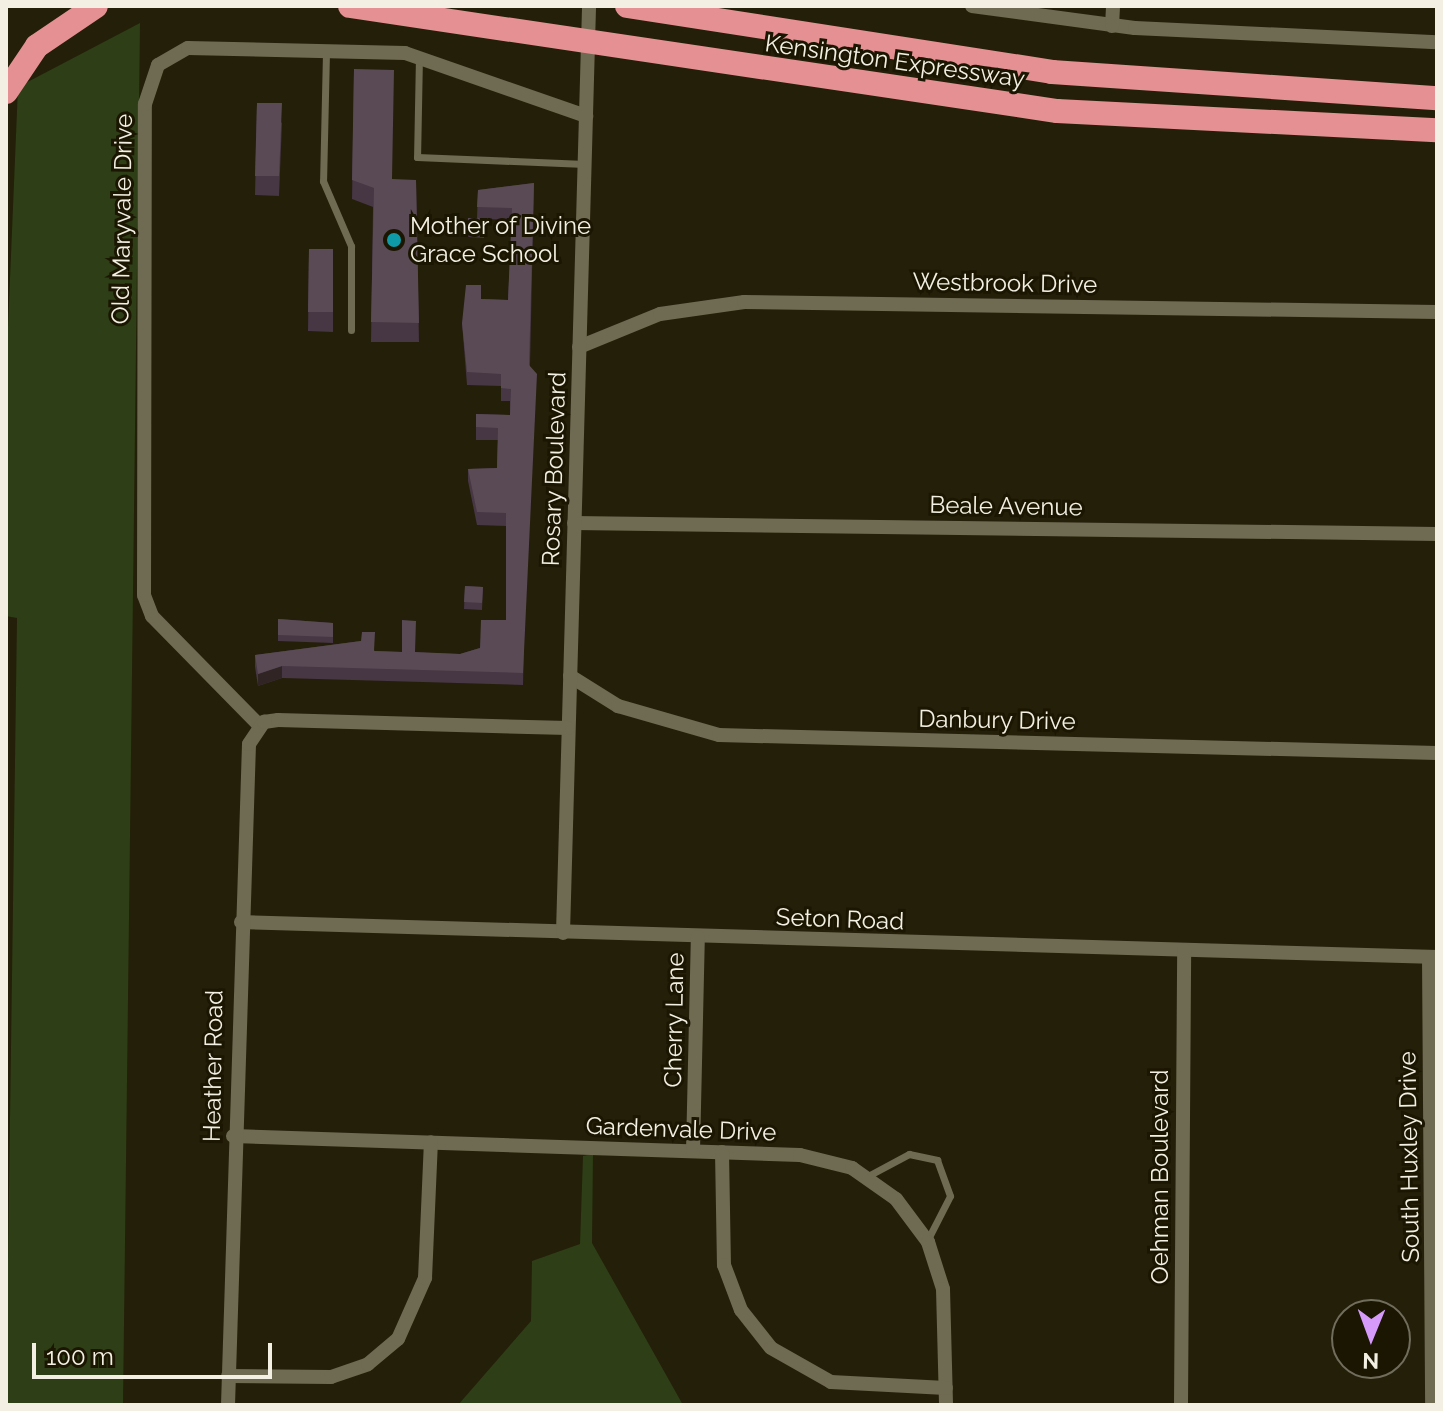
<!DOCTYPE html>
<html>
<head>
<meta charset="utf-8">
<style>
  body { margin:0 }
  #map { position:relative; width:1443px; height:1411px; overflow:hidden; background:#241f09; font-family:Raleway,sans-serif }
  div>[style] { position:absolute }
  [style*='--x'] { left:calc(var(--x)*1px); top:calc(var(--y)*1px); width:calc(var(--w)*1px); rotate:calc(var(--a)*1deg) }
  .green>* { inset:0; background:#2e3e16 }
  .lane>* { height:7px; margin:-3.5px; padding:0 3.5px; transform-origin:3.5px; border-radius:3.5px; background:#6f6a52 }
  .street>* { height:14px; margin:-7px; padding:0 7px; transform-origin:7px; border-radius:7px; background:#6f6a52 }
  .highway>* { height:24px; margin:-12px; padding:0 12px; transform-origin:12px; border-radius:12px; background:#e59093 }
  .wall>* { inset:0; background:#473644 }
  .shaded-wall>* { inset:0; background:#312425 }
  .building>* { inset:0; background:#594a55 }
  .dots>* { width:22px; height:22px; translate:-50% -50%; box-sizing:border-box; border:4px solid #1b1602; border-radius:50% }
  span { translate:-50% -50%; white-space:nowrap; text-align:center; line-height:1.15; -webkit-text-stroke:6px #1b1602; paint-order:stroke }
  .street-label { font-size:24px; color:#f3f0e3 }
  .poi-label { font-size:24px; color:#f3f0e3 }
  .left { translate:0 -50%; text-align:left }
  .frame { position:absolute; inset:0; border:8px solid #f3f0e3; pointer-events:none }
  .north { position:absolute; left:1331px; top:1299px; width:80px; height:80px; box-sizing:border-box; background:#1b1602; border:2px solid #716d5c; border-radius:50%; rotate:181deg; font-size:22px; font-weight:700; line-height:32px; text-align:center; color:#f3f0e3 }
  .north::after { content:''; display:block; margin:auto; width:28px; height:36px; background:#d69bfa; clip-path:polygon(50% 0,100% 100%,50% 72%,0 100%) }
  .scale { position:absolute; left:32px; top:1343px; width:240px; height:36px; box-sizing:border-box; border:4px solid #f3f0e3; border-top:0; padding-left:10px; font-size:24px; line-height:28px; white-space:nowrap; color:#f3f0e3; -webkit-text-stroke:6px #1b1602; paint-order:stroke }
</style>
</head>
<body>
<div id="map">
  <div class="green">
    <div style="clip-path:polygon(140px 23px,123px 1405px,6px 1405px,17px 618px,6px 616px,6px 375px,18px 87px)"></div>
    <div style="clip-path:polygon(593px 1154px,592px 1243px,683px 1405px,458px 1405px,531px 1321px,532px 1261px,580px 1244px,583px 1156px)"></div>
  </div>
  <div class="lane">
    <div style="--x:326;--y:52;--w:129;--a:91.3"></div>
    <div style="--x:323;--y:181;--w:71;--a:66.7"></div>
    <div style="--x:351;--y:246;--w:84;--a:90"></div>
    <div style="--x:419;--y:56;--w:101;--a:91.1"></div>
    <div style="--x:417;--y:157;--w:168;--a:2.4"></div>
    <div style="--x:866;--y:1177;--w:49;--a:-28.1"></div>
    <div style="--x:909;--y:1154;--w:29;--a:12"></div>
    <div style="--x:937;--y:1160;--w:38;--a:70"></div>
    <div style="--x:950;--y:1196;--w:51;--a:117.1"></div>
  </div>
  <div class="street">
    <div style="--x:972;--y:6;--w:164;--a:7.7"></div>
    <div style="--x:1135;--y:28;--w:302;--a:2.7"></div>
    <div style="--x:1112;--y:26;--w:20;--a:-87"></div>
    <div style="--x:579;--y:347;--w:87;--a:-22.2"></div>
    <div style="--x:660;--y:314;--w:85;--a:-8.1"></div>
    <div style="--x:744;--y:302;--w:693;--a:0.83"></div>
    <div style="--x:574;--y:523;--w:863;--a:0.73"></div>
    <div style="--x:570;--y:676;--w:57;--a:32"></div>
    <div style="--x:618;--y:706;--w:105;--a:16"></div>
    <div style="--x:719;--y:735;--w:718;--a:1.44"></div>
    <div style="--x:260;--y:726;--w:154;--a:-134.5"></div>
    <div style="--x:152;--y:616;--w:22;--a:-111"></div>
    <div style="--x:144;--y:595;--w:491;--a:-89.9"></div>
    <div style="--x:145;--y:104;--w:41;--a:-71.6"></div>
    <div style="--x:158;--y:65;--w:34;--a:-30"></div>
    <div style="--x:188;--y:48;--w:217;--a:1.3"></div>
    <div style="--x:405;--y:53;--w:192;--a:19.2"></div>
    <div style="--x:241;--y:922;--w:1197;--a:1.68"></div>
    <div style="--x:563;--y:933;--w:927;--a:-88.39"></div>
    <div style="--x:1429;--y:957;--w:448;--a:89.6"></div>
    <div style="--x:233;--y:1136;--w:567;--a:1.92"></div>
    <div style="--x:800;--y:1155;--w:54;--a:14"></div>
    <div style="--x:852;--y:1168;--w:54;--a:35.2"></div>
    <div style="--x:896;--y:1199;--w:54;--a:53.3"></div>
    <div style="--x:928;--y:1242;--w:49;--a:72.3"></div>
    <div style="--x:943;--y:1289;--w:116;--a:88.5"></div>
    <div style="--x:693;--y:1151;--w:214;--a:-88.7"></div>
    <div style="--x:722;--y:1152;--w:113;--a:89"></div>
    <div style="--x:724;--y:1265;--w:48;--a:69.3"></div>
    <div style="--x:741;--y:1310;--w:48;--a:51.7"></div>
    <div style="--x:771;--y:1348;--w:69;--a:29.5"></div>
    <div style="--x:831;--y:1382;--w:115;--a:3"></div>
    <div style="--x:228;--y:1376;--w:103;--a:0.6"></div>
    <div style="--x:331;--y:1377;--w:39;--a:-19"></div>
    <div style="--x:368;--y:1364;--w:39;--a:-40"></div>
    <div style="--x:398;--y:1339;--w:67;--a:-66.1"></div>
    <div style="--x:425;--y:1278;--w:136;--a:-87.5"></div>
    <div style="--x:228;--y:1405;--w:661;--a:-88.18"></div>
    <div style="--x:249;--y:744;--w:27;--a:-56"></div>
    <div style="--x:264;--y:722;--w:14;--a:-8"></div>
    <div style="--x:278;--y:720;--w:290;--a:1.6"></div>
    <div style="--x:1181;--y:1405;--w:455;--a:-89.6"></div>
  </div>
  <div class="highway">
    <div style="--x:350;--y:6;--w:715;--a:8.45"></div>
    <div style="--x:1057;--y:111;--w:380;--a:2.9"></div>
    <div style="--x:627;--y:6;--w:430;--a:8.8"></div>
    <div style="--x:1052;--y:72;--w:386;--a:3.9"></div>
    <div style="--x:6;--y:92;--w:55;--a:-56"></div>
    <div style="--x:37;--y:46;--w:71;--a:-34.1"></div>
  </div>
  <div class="wall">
    <div style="clip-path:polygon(354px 69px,392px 180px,416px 180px,419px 342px,371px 342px,373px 207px,352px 199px)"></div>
    <div style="clip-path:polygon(257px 103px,282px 123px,279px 196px,255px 195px)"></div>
    <div style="clip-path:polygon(534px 183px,523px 685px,282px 678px,258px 686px,255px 667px,255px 655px,361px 641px,375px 651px,460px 654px,480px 648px,506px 620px,506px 526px,477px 525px,468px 481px,468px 469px,497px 468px,498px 440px,476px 440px,476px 414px,510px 415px,510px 401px,501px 401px,501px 386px,467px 385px,462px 323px,481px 299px,508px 300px,512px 220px,485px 219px,484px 238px,468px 237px,468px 218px,477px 218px,478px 190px)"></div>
    <div style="clip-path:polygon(309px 249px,333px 249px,333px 332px,308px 331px)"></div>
    <div style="clip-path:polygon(465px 586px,483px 587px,482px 610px,464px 609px)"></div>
    <div style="clip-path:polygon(278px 619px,333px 623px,333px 643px,278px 641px)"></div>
  </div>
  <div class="shaded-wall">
    <div style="clip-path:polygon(282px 666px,282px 678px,258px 686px,258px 674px)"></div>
  </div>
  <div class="building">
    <div style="clip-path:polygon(354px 69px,394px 70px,392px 179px,416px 180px,419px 323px,371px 322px,374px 188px,352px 180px)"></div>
    <div style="clip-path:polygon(257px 103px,282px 103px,279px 176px,255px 176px)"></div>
    <div style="clip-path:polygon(534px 183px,529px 365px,537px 374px,523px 673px,282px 666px,258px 674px,255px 655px,361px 641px,362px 632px,375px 632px,374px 651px,402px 652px,402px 620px,416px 621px,415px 652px,460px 654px,480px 648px,481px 620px,506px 620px,506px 513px,477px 512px,468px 469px,497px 468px,498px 428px,476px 427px,476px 414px,510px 415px,511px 389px,501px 388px,501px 374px,467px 372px,462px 323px,466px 285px,481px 285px,481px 299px,508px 300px,512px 208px,477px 207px,478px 190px)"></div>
    <div style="clip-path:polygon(468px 218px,485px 218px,484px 231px,468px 231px)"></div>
    <div style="clip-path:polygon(309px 249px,333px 249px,333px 312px,308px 312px)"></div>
    <div style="clip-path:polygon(465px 586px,483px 587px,482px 603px,464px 602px)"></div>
    <div style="clip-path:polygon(278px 619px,333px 623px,333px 637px,278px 635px)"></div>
  </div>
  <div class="dots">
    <div style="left:394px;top:240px;background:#0f9aa8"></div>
  </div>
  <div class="street-label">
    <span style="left:895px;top:61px;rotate:8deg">Kensington Expressway</span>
    <span style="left:122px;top:219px;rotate:-89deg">Old Maryvale Drive</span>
    <span style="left:1005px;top:283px;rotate:1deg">Westbrook Drive</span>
    <span style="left:554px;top:469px;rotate:-88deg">Rosary Boulevard</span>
    <span style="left:1006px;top:506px;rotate:1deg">Beale Avenue</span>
    <span style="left:997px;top:720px;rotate:1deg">Danbury Drive</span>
    <span style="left:840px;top:919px;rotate:2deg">Seton Road</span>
    <span style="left:674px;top:1020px;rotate:-89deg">Cherry Lane</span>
    <span style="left:213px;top:1066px;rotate:-89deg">Heather Road</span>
    <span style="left:681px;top:1129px;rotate:2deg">Gardenvale Drive</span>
    <span style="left:1409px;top:1157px;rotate:-91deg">South Huxley Drive</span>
    <span style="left:1160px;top:1177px;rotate:-90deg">Oehman Boulevard</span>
  </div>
  <div class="poi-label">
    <span class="left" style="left:410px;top:240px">Mother of Divine<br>Grace School</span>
  </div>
  <div class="frame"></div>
  <div class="north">N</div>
  <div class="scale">100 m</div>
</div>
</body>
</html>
